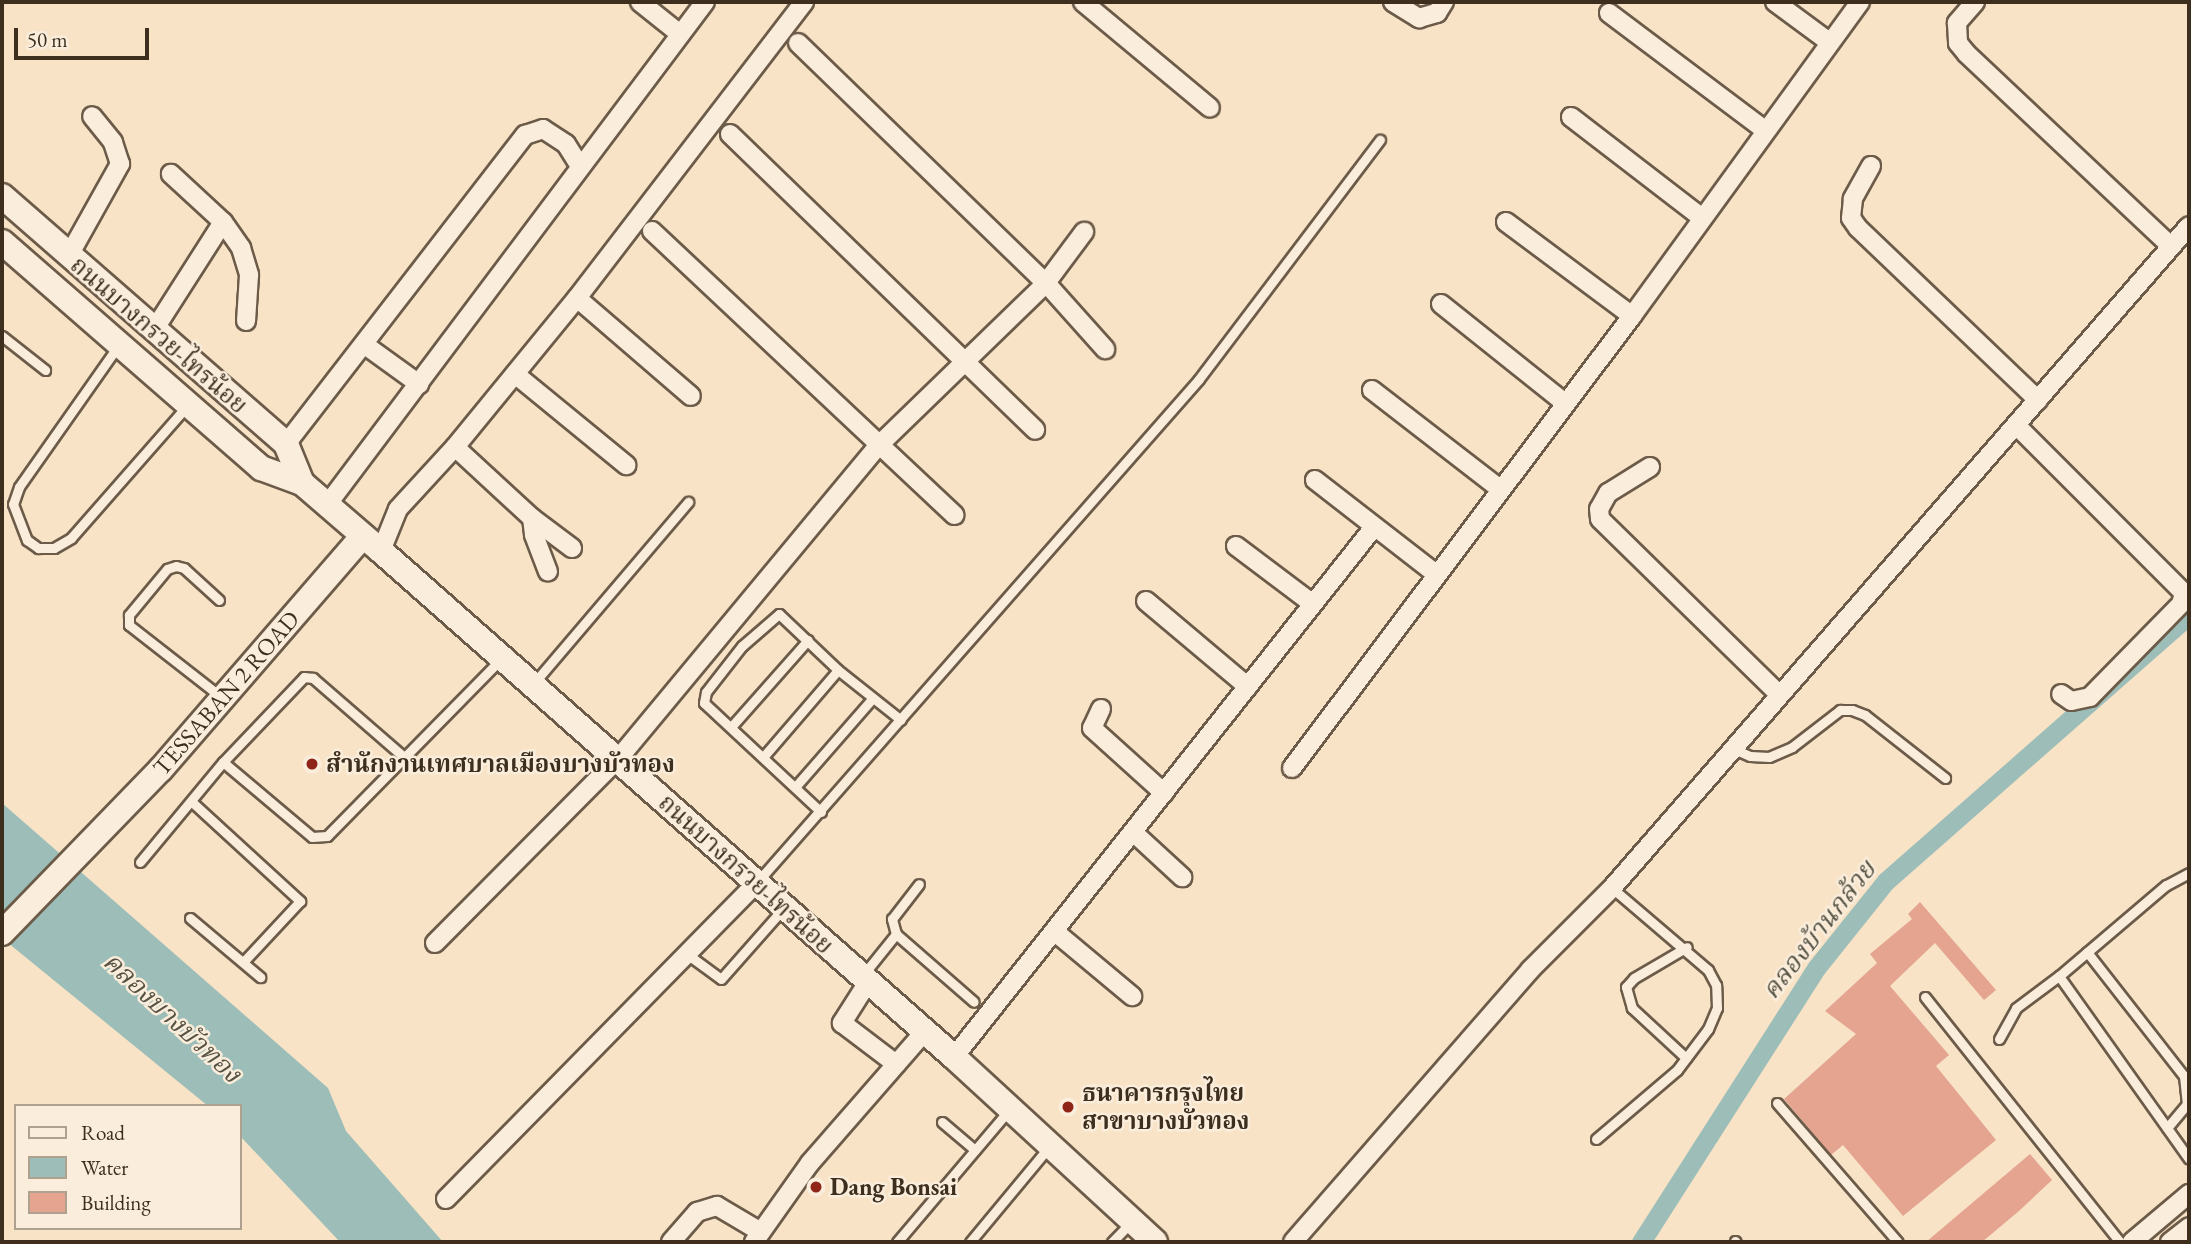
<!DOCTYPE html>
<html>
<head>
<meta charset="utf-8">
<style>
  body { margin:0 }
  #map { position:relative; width:2191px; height:1244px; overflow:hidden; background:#f8e3c7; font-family:"EB Garamond","Noto Serif Thai",serif }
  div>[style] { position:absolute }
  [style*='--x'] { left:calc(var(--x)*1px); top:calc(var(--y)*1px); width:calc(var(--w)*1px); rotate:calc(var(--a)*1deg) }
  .water>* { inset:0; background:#9dbeb8 }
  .canal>* { height:19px; margin:-9.5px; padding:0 9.5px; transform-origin:9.5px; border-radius:9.5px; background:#9dbeb8 }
  .building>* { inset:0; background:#e4a490 }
  .roads { filter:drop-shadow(2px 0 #6c5b48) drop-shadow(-2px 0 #6c5b48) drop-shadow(0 2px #6c5b48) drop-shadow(0 -2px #6c5b48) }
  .lane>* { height:9px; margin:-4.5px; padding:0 4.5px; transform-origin:4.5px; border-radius:4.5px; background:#faeddb }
  .street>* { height:18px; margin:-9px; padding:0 9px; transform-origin:9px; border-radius:9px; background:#faeddb }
  .secondary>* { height:24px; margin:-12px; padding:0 12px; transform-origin:12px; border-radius:12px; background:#faeddb }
  .dots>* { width:19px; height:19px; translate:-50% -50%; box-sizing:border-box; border:4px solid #faeddb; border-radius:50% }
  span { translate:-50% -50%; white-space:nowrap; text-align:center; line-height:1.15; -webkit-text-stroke:5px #faeddb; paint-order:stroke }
  .street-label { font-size:24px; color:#3d2e1d }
  .poi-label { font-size:24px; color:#3d2e1d; font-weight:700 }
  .left { translate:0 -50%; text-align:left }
  .water-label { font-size:26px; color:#555244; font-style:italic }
  .frame { position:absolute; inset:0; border:4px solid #3d2e1d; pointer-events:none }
  .legend { position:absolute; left:14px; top:1104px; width:228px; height:126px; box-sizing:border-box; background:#faeddb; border:2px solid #aea18f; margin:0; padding:9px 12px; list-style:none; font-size:21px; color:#3d2e1d }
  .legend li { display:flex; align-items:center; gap:14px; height:35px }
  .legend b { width:35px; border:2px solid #aea18f }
  .scale { position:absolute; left:14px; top:28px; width:135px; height:32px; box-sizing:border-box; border:4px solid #3d2e1d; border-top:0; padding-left:9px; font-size:21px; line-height:24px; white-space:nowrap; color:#3d2e1d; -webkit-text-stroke:5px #faeddb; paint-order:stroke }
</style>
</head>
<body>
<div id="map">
  <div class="water">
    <div style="clip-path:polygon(2px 803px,328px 1088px,346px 1131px,443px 1242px,340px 1242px,240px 1136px,240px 1106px,208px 1106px,2px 938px)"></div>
  </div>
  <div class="canal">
    <div style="--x:1641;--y:1242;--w:326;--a:-57.4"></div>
    <div style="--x:1817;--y:967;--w:110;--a:-51.3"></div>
    <div style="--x:1886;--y:881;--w:403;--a:-41.3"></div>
  </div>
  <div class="building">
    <div style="clip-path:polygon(1920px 902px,1996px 990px,1984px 1000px,1935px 943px,1890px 986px,1949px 1055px,1936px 1066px,1996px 1140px,1903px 1216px,1843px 1145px,1831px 1155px,1784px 1099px,1856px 1034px,1825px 1011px,1877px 963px,1870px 954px,1912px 919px,1908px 914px)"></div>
    <div style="clip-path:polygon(2030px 1154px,2052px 1180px,2019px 1211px,1982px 1242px,1926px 1242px)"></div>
  </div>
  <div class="roads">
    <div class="lane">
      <div style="--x:2;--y:336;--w:55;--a:38.3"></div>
      <div style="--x:118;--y:346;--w:172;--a:125.1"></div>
      <div style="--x:19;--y:487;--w:18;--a:109"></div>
      <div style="--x:13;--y:504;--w:39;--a:69"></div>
      <div style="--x:27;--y:540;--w:14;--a:36"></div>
      <div style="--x:38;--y:548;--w:16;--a:0"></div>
      <div style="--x:54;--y:548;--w:20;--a:-30"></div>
      <div style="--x:71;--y:538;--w:176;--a:-48.7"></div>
      <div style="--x:219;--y:600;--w:47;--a:-137.6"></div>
      <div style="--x:184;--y:568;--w:8;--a:-166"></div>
      <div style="--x:176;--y:566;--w:9;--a:162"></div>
      <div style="--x:167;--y:569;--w:60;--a:129.6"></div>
      <div style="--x:129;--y:615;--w:10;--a:90"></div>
      <div style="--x:129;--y:625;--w:117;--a:38"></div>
      <div style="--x:534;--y:683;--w:238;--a:-49.6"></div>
      <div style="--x:731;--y:727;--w:116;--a:-48.5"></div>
      <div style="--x:1734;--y:749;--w:17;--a:24"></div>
      <div style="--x:1750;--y:756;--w:19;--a:3"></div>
      <div style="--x:1769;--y:757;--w:25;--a:-23"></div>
      <div style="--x:1792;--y:747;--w:61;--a:-37.6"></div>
      <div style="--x:1840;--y:710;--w:12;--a:0"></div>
      <div style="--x:1852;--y:710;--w:14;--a:21"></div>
      <div style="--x:1865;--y:715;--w:102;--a:38.2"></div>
      <div style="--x:764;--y:756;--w:113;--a:-49.3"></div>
      <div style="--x:223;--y:762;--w:116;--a:40.1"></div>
      <div style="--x:312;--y:837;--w:15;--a:-4"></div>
      <div style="--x:327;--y:836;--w:248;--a:-45.5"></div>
      <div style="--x:796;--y:786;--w:116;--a:-48.9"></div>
      <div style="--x:192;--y:802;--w:147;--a:42.5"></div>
      <div style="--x:300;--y:901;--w:82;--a:133"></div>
      <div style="--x:821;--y:812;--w:160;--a:-137"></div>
      <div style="--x:704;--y:703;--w:11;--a:-80"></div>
      <div style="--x:706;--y:692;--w:58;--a:-52"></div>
      <div style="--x:742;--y:646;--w:49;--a:-40.9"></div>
      <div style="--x:779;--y:614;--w:81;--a:43.5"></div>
      <div style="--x:838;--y:670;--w:80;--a:38.4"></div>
      <div style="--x:140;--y:862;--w:130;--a:-50.3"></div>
      <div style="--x:223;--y:762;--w:117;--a:-46.4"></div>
      <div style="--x:304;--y:677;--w:9;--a:6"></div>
      <div style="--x:313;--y:678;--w:122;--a:41"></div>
      <div style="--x:2189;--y:873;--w:26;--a:152"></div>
      <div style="--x:2166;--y:885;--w:140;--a:139.6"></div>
      <div style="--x:2059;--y:976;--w:224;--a:54.6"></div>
      <div style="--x:758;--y:881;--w:668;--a:-48.7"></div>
      <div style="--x:1199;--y:379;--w:300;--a:-52.9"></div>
      <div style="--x:190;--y:918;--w:92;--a:40.1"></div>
      <div style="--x:896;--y:934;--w:103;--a:41.1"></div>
      <div style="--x:2087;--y:952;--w:157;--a:52"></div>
      <div style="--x:2184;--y:1076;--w:28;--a:84"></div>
      <div style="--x:2187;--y:1104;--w:31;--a:130"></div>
      <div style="--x:687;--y:954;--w:42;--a:36.3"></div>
      <div style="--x:721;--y:979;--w:92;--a:-48.5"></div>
      <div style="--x:863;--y:975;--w:53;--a:-51.2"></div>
      <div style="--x:896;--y:934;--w:16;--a:-105"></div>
      <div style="--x:892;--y:919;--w:44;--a:-52.4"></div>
      <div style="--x:1925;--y:997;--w:313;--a:51.5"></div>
      <div style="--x:1999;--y:1039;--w:35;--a:-61"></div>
      <div style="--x:2016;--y:1008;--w:54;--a:-36.7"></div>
      <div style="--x:1686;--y:1058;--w:74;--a:-137.2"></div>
      <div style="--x:1632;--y:1008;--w:22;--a:-106"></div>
      <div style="--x:1626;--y:987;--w:12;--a:-48"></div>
      <div style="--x:1634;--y:978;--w:61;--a:-30.3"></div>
      <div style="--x:1777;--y:1103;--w:184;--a:49"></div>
      <div style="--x:942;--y:1122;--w:43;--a:40.3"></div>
      <div style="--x:1596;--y:1139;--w:106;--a:-40.4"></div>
      <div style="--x:1677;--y:1070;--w:51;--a:-52.9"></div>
      <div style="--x:1708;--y:1029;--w:23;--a:-67"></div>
      <div style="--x:1717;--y:1008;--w:23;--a:-92"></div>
      <div style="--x:1716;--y:985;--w:17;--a:-118"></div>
      <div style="--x:1708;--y:970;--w:126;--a:-139.5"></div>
      <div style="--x:1735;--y:1241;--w:1;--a:45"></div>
      <div style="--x:897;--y:1242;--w:173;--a:-49.7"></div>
      <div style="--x:970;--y:1242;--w:124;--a:-50.3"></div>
      <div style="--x:1112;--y:1242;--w:28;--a:-46"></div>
    </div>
    <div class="street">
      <div style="--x:640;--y:2;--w:51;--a:38.7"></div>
      <div style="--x:1083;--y:2;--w:165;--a:39.8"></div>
      <div style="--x:1393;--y:2;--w:31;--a:32"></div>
      <div style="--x:1419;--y:18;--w:19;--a:-16"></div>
      <div style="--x:1437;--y:13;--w:13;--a:-58"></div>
      <div style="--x:1775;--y:2;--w:67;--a:36.5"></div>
      <div style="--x:1975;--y:2;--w:28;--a:131"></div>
      <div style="--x:1957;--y:23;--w:20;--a:87"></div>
      <div style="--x:1958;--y:43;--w:14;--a:51"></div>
      <div style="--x:1967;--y:54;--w:280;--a:43.3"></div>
      <div style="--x:1609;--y:13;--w:195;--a:36.9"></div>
      <div style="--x:798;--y:43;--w:345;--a:44.1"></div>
      <div style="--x:1046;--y:283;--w:89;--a:48.2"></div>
      <div style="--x:1571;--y:117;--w:165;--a:37.6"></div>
      <div style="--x:730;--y:134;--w:425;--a:44.1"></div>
      <div style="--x:1871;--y:166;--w:38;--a:119"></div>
      <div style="--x:1853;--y:199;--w:19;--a:96"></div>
      <div style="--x:1851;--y:218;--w:12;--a:55"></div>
      <div style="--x:1858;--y:228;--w:249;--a:43.7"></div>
      <div style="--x:223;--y:222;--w:32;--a:55"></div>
      <div style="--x:241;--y:248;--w:28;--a:73"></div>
      <div style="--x:249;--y:275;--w:46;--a:93.7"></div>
      <div style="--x:1506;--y:222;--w:157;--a:36.7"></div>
      <div style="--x:652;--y:231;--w:415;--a:43.2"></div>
      <div style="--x:68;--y:257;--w:107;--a:-60.8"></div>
      <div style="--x:120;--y:164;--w:23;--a:-108"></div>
      <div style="--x:113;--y:142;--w:33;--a:-129"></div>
      <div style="--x:577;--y:298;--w:150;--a:40.7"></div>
      <div style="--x:1441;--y:304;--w:159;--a:38.6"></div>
      <div style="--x:154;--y:330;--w:128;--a:-57.4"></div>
      <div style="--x:223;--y:222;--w:71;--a:-137.3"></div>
      <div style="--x:365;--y:345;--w:67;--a:35.8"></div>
      <div style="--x:515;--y:374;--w:144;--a:39.3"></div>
      <div style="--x:1372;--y:390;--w:160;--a:37.7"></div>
      <div style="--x:2016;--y:425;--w:238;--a:45"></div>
      <div style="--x:2184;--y:593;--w:11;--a:105"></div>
      <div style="--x:2181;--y:604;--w:130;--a:134.4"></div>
      <div style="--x:2090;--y:697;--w:19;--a:168"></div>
      <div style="--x:2071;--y:701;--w:12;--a:-145"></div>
      <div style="--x:286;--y:444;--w:391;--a:-52.3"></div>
      <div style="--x:525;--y:135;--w:19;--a:-18"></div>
      <div style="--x:543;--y:129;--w:27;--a:33"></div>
      <div style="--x:566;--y:144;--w:26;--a:58"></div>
      <div style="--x:455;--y:447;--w:105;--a:42.7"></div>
      <div style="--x:532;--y:518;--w:17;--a:83"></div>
      <div style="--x:534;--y:535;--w:39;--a:69"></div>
      <div style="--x:1650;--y:467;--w:49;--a:148.2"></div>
      <div style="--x:1608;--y:493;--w:18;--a:119"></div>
      <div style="--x:1599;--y:509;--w:10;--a:84"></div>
      <div style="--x:1600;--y:519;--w:250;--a:44.4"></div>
      <div style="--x:1315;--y:480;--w:153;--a:37.8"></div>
      <div style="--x:327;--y:505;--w:629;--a:-53.08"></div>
      <div style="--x:532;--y:518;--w:50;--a:36.9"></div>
      <div style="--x:1236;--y:546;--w:96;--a:37"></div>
      <div style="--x:381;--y:551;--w:45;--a:-68"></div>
      <div style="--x:398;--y:509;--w:84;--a:-47.4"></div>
      <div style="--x:455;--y:447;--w:193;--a:-50.7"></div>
      <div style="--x:577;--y:298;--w:373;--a:-52.5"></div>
      <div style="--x:1146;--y:601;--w:133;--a:40.1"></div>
      <div style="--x:1101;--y:709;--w:21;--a:115"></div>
      <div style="--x:1092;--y:728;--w:97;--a:42.1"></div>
      <div style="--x:1292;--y:768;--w:566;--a:-53.05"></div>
      <div style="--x:1632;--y:316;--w:388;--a:-54"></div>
      <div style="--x:1133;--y:832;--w:67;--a:42.6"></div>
      <div style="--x:1054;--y:931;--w:102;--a:39.8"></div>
      <div style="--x:435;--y:943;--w:260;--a:-45.2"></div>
      <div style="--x:618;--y:759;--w:407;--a:-50.3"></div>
      <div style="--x:878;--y:446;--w:234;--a:-44.1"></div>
      <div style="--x:1046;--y:283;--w:64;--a:-53.3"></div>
      <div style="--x:868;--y:982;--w:49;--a:122.4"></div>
      <div style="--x:842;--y:1023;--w:68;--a:37.2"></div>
      <div style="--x:954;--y:1057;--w:676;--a:-51.6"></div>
      <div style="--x:446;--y:1199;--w:442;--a:-45.5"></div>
      <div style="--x:671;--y:1242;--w:40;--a:-49"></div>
      <div style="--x:697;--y:1212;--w:21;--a:-17"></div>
      <div style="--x:717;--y:1206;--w:51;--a:30.6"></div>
      <div style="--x:754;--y:1242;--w:97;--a:-54.7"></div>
      <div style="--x:810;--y:1163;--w:175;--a:-48.9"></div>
      <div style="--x:1293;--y:1242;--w:361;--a:-48.9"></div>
      <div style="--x:1530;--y:970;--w:116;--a:-45"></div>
      <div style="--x:1612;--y:888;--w:878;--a:-48.92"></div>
      <div style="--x:2132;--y:1242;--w:75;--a:-40.1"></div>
      <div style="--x:2170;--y:1242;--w:24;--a:-38"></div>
    </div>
    <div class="secondary">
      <div style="--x:2;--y:196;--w:377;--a:41.1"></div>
      <div style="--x:286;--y:444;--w:42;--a:67.7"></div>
      <div style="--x:2;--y:242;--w:344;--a:41.1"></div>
      <div style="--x:261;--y:468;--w:44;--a:20.1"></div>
      <div style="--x:302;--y:483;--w:104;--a:40.7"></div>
      <div style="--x:381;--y:551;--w:764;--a:41.45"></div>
      <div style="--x:954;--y:1057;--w:273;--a:42.6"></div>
      <div style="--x:2;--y:933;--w:228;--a:-45.9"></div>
      <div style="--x:161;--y:769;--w:307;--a:-49.1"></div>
    </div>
  </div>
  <div class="dots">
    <div style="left:312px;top:764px;background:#8f2418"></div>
    <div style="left:1068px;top:1107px;background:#8f2418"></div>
    <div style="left:816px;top:1187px;background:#8f2418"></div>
  </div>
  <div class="street-label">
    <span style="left:159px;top:335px;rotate:41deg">ถนนบางกรวย-ไทรน้อย</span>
    <span style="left:226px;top:693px;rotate:-49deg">TESSABAN 2 ROAD</span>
    <span style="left:746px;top:874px;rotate:42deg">ถนนบางกรวย-ไทรน้อย</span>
  </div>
  <div class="poi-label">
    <span class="left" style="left:326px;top:764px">สำนักงานเทศบาลเมืองบางบัวทอง</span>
    <span class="left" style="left:1082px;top:1107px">ธนาคารกรุงไทย<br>สาขาบางบัวทอง</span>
    <span class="left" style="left:830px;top:1187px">Dang Bonsai</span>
  </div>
  <div class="water-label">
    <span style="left:1819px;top:930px;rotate:-52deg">คลองบ้านกล้วย</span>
    <span style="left:172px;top:1018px;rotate:43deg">คลองบางบัวทอง</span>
  </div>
  <div class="frame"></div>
  <ul class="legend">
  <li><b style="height:9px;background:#faeddb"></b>Road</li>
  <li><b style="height:19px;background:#9dbeb8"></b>Water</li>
  <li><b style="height:19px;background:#e4a490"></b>Building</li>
  </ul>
  <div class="scale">50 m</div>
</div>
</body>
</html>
